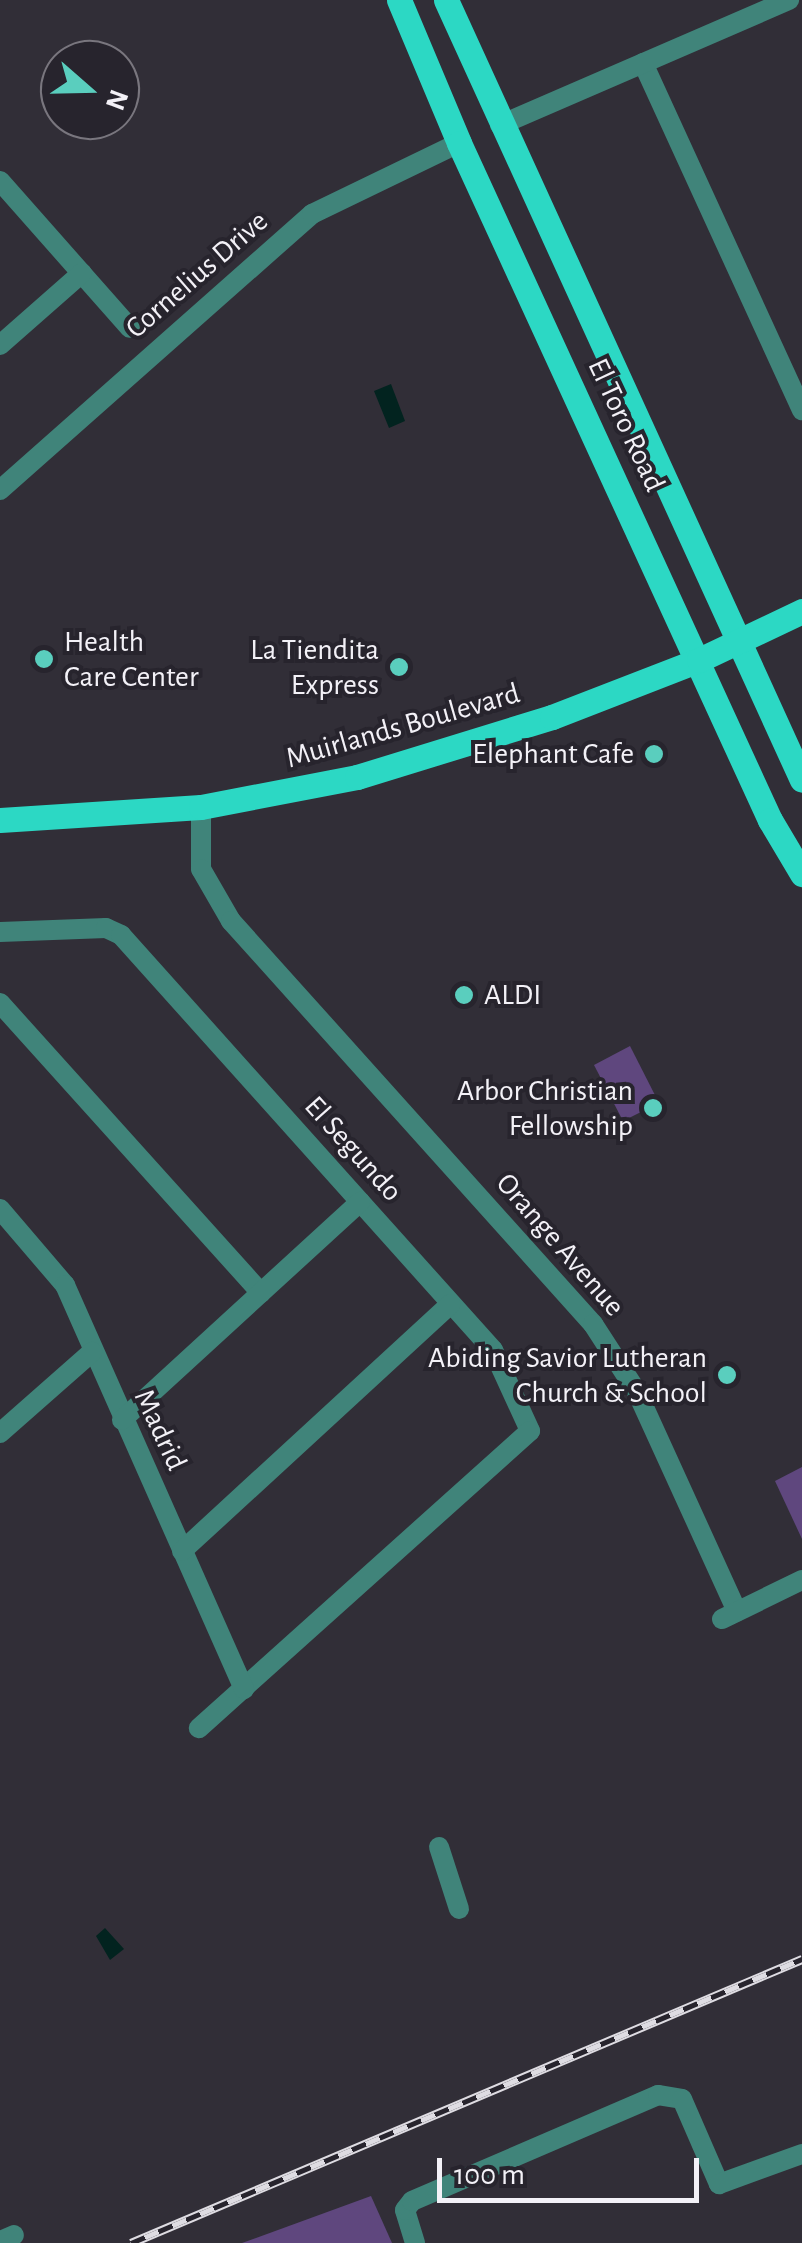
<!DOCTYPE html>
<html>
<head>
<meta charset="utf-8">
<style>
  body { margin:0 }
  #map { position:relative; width:802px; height:2243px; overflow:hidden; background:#312e37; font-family:"Alegreya Sans",sans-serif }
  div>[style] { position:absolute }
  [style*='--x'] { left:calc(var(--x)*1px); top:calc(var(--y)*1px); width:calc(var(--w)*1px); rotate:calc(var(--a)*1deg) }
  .green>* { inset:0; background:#5f477e }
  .water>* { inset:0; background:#02231f }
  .minor>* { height:20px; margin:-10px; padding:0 10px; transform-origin:10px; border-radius:10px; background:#40847a }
  .major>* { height:25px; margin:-12.5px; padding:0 12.5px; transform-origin:12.5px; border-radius:12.5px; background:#2cd8c4 }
  .rail>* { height:9px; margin-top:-4.5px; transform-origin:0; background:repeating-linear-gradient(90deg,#27242d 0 15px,#dedce2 0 30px); box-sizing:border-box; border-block:2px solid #dedce2 }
  .dots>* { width:28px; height:28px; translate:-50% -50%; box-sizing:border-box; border:5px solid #27242d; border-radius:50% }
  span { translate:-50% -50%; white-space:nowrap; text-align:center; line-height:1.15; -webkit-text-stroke:8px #27242d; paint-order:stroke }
  .street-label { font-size:30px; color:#f3f1f7 }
  .poi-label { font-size:30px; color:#f3f1f7 }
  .left { translate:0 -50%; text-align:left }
  .right { translate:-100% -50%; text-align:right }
  .north { position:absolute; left:40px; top:40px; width:100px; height:100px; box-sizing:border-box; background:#27242d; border:2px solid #79767e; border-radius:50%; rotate:110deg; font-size:28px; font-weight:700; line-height:40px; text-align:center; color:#f3f1f7 }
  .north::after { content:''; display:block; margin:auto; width:35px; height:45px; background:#5acebe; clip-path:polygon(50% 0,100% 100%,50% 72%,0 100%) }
  .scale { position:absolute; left:437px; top:2158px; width:262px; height:45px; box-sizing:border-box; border:5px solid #f3f1f7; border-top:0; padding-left:12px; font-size:30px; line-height:35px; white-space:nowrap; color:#f3f1f7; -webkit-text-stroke:8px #27242d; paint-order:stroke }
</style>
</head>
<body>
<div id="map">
  <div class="green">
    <div style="clip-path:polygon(630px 1046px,659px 1103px,623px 1121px,594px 1065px)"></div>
    <div style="clip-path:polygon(802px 1467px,802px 1539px,775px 1481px)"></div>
    <div style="clip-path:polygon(371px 2196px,392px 2243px,242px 2243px)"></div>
  </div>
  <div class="water">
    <div style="clip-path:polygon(391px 384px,405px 421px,389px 428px,374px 391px)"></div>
    <div style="clip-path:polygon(105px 1928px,124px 1949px,110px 1960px,96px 1936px)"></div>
  </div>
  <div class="minor">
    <div style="--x:643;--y:63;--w:382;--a:65.4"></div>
    <div style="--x:500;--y:125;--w:315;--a:-23.4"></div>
    <div style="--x:0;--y:181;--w:196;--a:48.5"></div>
    <div style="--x:0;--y:345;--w:109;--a:-41.3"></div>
    <div style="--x:0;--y:490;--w:417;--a:-41.5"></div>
    <div style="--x:312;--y:214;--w:163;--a:-25.8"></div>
    <div style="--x:201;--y:807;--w:62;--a:90"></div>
    <div style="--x:201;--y:869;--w:60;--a:60"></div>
    <div style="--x:231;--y:921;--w:542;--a:48.07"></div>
    <div style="--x:593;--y:1324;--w:81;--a:57.1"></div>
    <div style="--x:637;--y:1392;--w:241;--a:65.5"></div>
    <div style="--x:0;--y:932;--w:106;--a:-2.2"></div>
    <div style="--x:106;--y:928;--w:17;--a:25"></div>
    <div style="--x:121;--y:935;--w:557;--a:48.13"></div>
    <div style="--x:493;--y:1350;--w:89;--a:65.4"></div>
    <div style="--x:530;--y:1431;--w:445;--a:138.1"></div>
    <div style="--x:0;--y:1003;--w:390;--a:48"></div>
    <div style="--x:0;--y:1209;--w:100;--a:49.5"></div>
    <div style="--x:65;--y:1285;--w:442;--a:66.1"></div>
    <div style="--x:122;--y:1420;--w:323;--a:-42.5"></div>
    <div style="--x:0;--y:1433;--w:123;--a:-41.4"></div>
    <div style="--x:182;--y:1551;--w:365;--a:-42.6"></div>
    <div style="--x:722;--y:1619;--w:89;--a:-26"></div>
    <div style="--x:439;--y:1847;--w:65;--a:72.1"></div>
    <div style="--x:0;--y:2241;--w:15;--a:-23"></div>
    <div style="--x:415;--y:2243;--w:34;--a:-107"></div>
    <div style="--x:405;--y:2210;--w:11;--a:-52"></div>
    <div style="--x:412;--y:2201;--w:268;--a:-23.3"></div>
    <div style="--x:658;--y:2095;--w:24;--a:9"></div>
    <div style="--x:682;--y:2099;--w:93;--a:66.5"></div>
    <div style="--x:719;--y:2184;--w:88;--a:-19.9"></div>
  </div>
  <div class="major">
    <div style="--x:399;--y:0;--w:155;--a:67.2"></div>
    <div style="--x:459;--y:143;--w:745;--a:65.33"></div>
    <div style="--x:770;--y:820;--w:63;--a:59.3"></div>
    <div style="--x:446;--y:0;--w:857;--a:65.47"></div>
    <div style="--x:0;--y:820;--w:201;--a:-3.7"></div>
    <div style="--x:201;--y:807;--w:159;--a:-10.9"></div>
    <div style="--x:357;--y:777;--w:204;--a:-17.1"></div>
    <div style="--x:552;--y:717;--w:158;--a:-21.2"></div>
    <div style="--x:699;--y:660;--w:114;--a:-25.4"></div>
  </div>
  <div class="rail">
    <div style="--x:131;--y:2243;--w:729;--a:-22.94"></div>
  </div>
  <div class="dots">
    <div style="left:44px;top:659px;background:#5acebe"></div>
    <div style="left:399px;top:667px;background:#5acebe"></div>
    <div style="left:654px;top:754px;background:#5acebe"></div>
    <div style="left:464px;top:995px;background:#5acebe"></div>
    <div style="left:653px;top:1108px;background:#5acebe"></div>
    <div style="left:727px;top:1375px;background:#5acebe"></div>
  </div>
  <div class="street-label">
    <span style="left:197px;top:275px;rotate:-41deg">Cornelius Drive</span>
    <span style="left:626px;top:425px;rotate:65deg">El Toro Road</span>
    <span style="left:403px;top:726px;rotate:-16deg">Muirlands Boulevard</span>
    <span style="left:353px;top:1149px;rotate:48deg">El Segundo</span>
    <span style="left:560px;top:1245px;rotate:49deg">Orange Avenue</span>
    <span style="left:160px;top:1430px;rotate:65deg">Madrid</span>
  </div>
  <div class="poi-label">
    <span class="left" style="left:64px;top:659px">Health<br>Care Center</span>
    <span class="right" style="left:379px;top:667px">La Tiendita<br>Express</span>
    <span class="right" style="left:634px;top:754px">Elephant Cafe</span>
    <span class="left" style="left:484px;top:995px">ALDI</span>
    <span class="right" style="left:633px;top:1108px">Arbor Christian<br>Fellowship</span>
    <span class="right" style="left:707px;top:1375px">Abiding Savior Lutheran<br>Church &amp; School</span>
  </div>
  <div class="north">N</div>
  <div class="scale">100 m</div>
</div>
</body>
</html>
